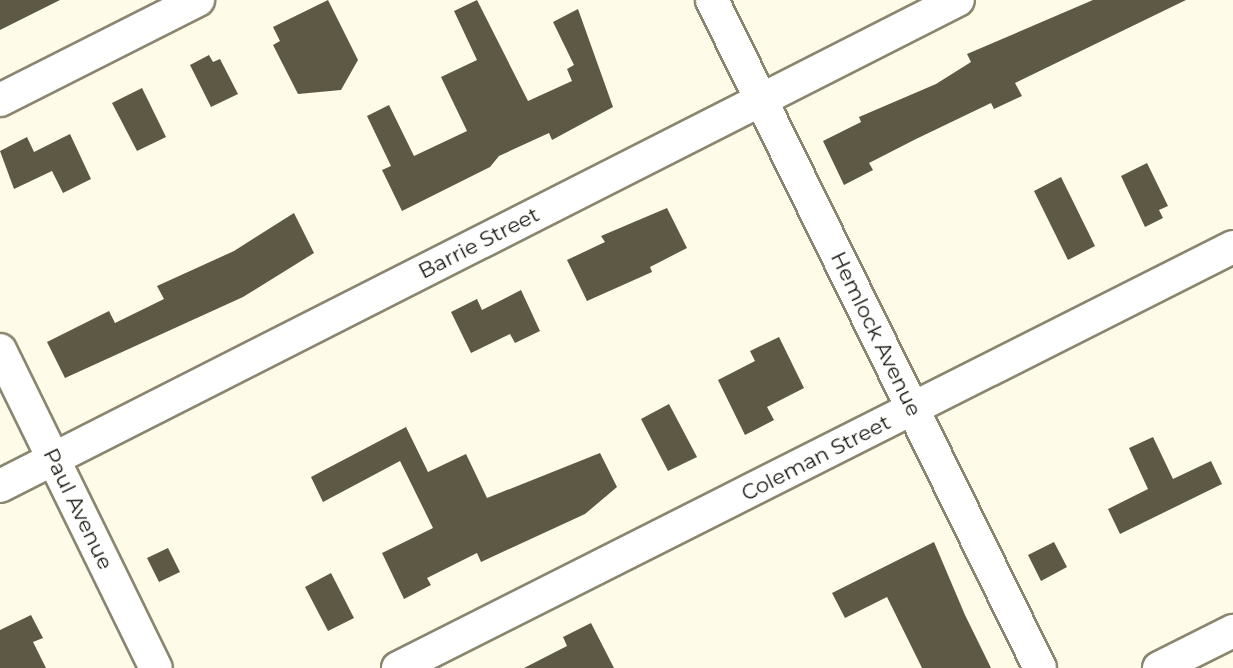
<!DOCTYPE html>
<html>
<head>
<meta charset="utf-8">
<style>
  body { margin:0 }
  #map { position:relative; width:1233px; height:668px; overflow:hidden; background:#fefbe8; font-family:Montserrat,sans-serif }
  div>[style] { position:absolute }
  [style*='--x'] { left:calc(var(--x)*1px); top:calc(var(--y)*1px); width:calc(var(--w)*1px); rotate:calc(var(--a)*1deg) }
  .building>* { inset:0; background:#5d5945 }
  .roads { filter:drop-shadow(2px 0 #89856f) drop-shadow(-2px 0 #89856f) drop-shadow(0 2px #89856f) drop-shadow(0 -2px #89856f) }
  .minor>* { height:32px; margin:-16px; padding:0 16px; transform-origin:16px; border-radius:16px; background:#fff }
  span { translate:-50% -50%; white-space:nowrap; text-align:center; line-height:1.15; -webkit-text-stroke:7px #fff; paint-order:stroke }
  .street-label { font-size:21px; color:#15140c }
</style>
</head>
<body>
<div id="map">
  <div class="building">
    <div style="clip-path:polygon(0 0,60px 0,0 30px)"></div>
    <div style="clip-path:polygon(328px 0,358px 60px,341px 90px,298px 94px,273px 45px,280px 41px,273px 27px)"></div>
    <div style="clip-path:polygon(477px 0,528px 101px,572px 81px,567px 69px,574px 65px,553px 22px,578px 9px,613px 107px,552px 140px,549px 133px,499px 156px,490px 167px,402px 211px,382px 170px,391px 166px,367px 116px,389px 105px,414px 156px,467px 131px,441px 77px,477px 60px,454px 11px)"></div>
    <div style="clip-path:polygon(1093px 0,1186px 0,1015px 83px,1022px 96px,994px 109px,991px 103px,916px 139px,869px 163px,873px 170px,844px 185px,823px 141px,861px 122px,859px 117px,936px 84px,971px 62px,967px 54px)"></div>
    <div style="clip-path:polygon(209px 55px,213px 62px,220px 59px,238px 94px,211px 107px,190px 65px)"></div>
    <div style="clip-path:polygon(142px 88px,166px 137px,137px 151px,112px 103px)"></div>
    <div style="clip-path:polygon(70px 134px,91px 179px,63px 193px,52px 171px,14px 189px,0 151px,27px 137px,34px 152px)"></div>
    <div style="clip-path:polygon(1147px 163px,1168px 206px,1159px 210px,1163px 218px,1145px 227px,1121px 176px)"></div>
    <div style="clip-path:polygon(1061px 177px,1095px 246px,1068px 260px,1034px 191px)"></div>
    <div style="clip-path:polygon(667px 208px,687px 248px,650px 267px,652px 272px,587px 301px,567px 260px,605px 242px,601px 236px)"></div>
    <div style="clip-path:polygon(294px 213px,314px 253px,243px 297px,65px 378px,47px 342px,109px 311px,115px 323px,164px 299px,157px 286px,234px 251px)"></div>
    <div style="clip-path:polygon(521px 290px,540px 331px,515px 343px,510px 334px,471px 353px,451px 312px,477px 299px,482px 310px)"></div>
    <div style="clip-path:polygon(779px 337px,804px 388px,767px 407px,774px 420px,745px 435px,718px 380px,755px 361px,750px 351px)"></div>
    <div style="clip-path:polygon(669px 404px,697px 457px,668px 471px,641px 419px)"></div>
    <div style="clip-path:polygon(406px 427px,428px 472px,466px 454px,487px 498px,600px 453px,617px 487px,585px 514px,481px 562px,477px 553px,427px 578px,431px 585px,404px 599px,382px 553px,433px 528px,400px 461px,323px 502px,311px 477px)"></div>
    <div style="clip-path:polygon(1153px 437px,1173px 479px,1211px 461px,1222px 484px,1120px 534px,1108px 509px,1148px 489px,1129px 448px)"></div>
    <div style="clip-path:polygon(934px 542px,965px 615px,991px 668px,922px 668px,887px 597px,845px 618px,832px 593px)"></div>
    <div style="clip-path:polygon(1054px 542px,1067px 567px,1041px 581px,1028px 555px)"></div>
    <div style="clip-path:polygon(168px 548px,180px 572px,159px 582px,147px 558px)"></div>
    <div style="clip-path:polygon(331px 573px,354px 618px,328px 631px,305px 587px)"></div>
    <div style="clip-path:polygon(31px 615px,43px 638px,33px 642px,46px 668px,0 668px,0 630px)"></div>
    <div style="clip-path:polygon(591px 623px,614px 668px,524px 668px,567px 646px,563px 637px)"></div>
  </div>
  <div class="roads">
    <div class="minor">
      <div style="--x:712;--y:0;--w:744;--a:63.85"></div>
      <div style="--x:0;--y:100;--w:222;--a:-26.8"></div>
      <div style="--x:0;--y:350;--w:354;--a:63.9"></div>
      <div style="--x:0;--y:486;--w:1074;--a:-26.9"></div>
      <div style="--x:398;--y:668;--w:935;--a:-26.76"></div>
      <div style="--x:1159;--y:668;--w:83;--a:-26.6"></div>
    </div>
  </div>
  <div class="street-label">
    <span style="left:479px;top:243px;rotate:-27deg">Barrie Street</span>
    <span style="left:876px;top:334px;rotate:64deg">Hemlock Avenue</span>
    <span style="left:816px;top:458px;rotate:-27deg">Coleman Street</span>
    <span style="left:78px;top:509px;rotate:64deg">Paul Avenue</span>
  </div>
</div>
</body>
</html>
